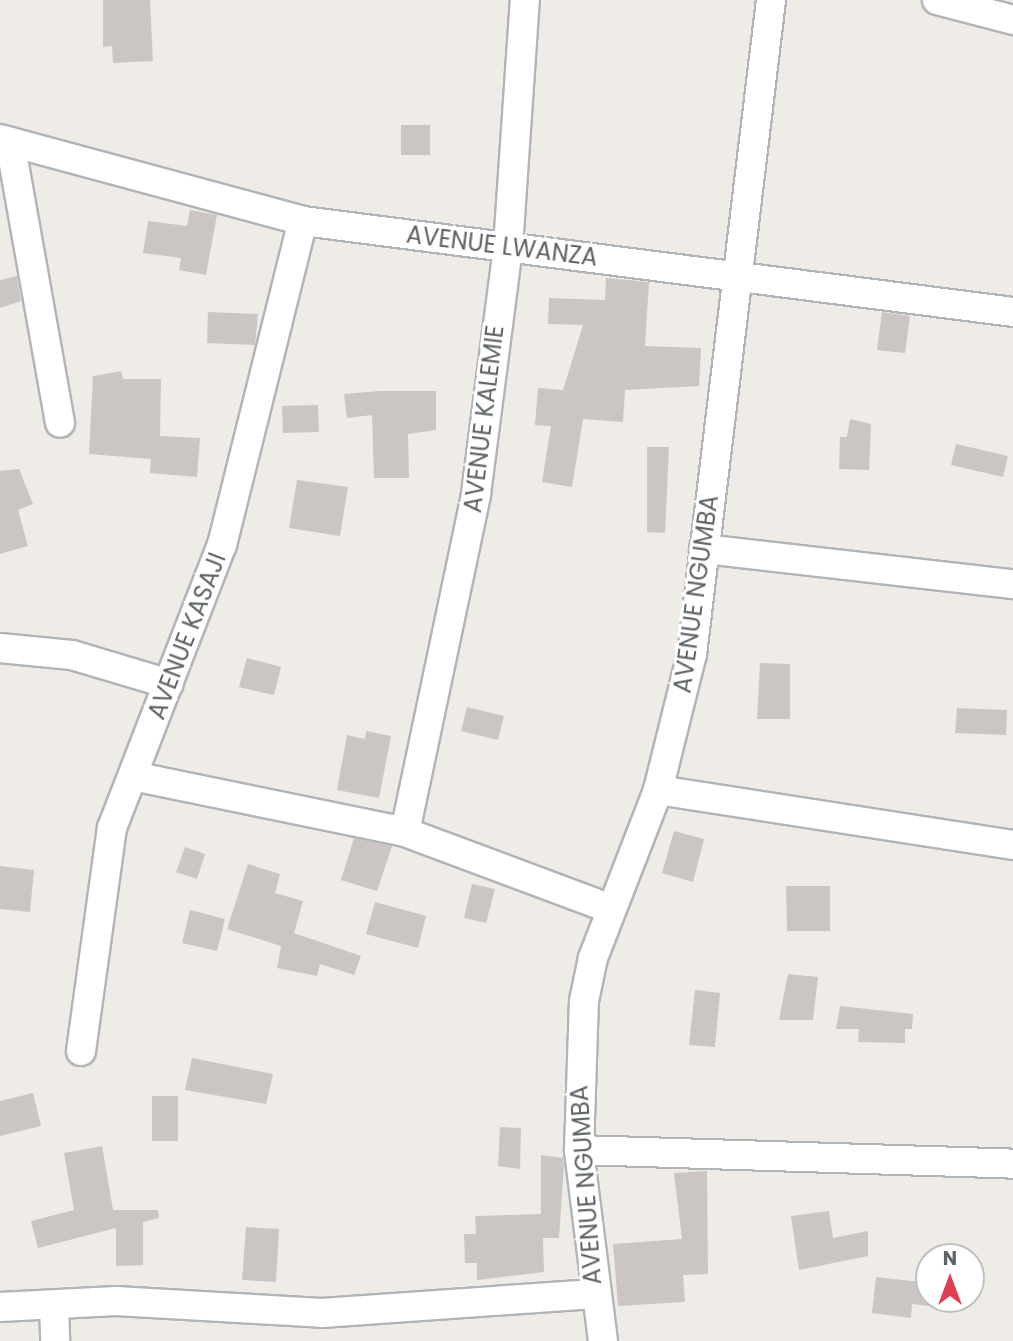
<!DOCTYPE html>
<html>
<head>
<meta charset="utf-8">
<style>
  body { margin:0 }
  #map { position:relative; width:1013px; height:1341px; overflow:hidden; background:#efebe6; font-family:Poppins,sans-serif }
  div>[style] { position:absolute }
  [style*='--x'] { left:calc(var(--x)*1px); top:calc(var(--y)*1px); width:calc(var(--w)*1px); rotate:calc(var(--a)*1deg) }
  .building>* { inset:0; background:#cbc6c3 }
  .roads { filter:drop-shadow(2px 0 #b1b5b7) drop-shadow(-2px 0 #b1b5b7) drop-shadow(0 2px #b1b5b7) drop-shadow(0 -2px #b1b5b7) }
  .minor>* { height:28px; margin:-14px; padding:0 14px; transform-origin:14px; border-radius:14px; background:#fff }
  span { translate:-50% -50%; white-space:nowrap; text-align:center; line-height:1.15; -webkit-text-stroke:6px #fff; paint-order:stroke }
  .street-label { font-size:24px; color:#5e6365 }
  .north { position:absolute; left:915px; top:1243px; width:70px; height:70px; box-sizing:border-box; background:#fff; border:2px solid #bfc1c1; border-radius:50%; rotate:0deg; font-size:19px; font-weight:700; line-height:28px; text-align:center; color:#5e6365 }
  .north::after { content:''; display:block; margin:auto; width:24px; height:32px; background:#de3e50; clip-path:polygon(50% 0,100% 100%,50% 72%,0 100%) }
</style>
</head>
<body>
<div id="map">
  <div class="building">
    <div style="clip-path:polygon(103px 0,150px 0,153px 61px,113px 63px,112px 46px,103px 47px)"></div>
    <div style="clip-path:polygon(401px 125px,430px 125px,430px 155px,401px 155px)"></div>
    <div style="clip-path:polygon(190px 210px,217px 215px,206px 275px,179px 270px,181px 258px,143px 253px,148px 221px,187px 226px)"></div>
    <div style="clip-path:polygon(17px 276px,21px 301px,0 308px,0 280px)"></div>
    <div style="clip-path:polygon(606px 278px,649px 282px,645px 346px,701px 348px,699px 386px,625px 390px,623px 422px,583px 419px,572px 487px,542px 482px,551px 426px,535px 425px,538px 388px,563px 390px,583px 325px,548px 324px,549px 298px,605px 300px)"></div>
    <div style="clip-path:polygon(208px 312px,258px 314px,255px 345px,207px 343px)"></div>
    <div style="clip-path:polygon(882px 312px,910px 316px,905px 353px,877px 350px)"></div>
    <div style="clip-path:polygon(121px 371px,123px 379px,161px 379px,160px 436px,200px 438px,197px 477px,150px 473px,151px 459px,89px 454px,93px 376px)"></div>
    <div style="clip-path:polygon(379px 391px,436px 391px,436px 430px,408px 434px,409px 478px,374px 478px,372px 415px,347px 418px,344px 394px)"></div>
    <div style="clip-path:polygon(318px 405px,319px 432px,283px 433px,282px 406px)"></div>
    <div style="clip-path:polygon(850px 419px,871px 424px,869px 470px,839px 469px,840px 437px,847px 437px)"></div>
    <div style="clip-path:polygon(956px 444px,1008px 456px,1003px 477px,951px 465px)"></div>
    <div style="clip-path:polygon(647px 447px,669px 447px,665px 533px,647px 532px)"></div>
    <div style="clip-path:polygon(19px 469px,33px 504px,18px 510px,28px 546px,0 554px,0 471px)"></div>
    <div style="clip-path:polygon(297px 480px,348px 487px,340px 536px,289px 528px)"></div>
    <div style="clip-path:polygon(247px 658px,281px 667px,274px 695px,239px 687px)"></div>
    <div style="clip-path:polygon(760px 663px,790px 664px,790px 719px,757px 719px)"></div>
    <div style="clip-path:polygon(467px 707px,504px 716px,498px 740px,461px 731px)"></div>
    <div style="clip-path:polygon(957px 708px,1007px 710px,1006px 735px,955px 733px)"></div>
    <div style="clip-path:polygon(366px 731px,391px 736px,379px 798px,337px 790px,347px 735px,365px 739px)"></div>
    <div style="clip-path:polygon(674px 831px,704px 839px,693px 882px,662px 873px)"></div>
    <div style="clip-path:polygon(354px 838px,392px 846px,377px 891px,341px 880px)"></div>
    <div style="clip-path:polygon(185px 847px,205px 854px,197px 879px,176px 872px)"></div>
    <div style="clip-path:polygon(248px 864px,280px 874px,275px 893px,303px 901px,294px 933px,361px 956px,354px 975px,320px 964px,317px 976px,277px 968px,281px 946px,227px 929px)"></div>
    <div style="clip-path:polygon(0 866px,34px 870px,30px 912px,0 909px)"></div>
    <div style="clip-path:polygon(472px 884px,495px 889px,486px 923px,464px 918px)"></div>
    <div style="clip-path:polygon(786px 886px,830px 886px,830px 931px,787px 931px)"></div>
    <div style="clip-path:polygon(375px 902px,426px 916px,418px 948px,366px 934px)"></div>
    <div style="clip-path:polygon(190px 910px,225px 919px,217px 951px,182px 943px)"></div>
    <div style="clip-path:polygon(788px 974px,818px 977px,813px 1020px,779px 1020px)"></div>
    <div style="clip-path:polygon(695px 990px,720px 993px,715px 1047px,689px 1045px)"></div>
    <div style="clip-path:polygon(840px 1006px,913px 1014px,912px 1029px,905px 1029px,905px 1043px,858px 1042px,859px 1029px,836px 1029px)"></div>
    <div style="clip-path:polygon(192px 1058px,273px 1074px,266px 1104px,185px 1090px)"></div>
    <div style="clip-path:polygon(33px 1093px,41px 1126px,0 1136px,0 1101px)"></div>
    <div style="clip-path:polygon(152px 1096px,178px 1096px,178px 1141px,152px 1141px)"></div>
    <div style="clip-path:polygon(500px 1127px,521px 1128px,520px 1169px,498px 1166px)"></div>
    <div style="clip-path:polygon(102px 1146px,113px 1210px,158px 1210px,159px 1218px,143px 1222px,143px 1265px,116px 1266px,116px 1228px,38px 1248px,31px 1221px,74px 1210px,64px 1153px)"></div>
    <div style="clip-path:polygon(541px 1155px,563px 1158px,564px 1165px,559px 1238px,543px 1238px,544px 1272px,477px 1280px,477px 1263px,465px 1263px,464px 1234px,476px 1234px,475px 1216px,541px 1214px)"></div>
    <div style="clip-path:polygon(707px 1171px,708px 1274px,683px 1275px,685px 1302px,618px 1306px,613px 1244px,682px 1239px,674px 1173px)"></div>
    <div style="clip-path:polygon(829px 1211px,833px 1238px,868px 1231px,868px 1256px,799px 1270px,791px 1216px)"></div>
    <div style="clip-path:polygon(246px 1227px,279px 1229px,276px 1282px,242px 1280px)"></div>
    <div style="clip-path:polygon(876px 1277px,929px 1283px,929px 1306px,912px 1304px,911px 1318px,872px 1313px)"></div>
  </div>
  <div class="roads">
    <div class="minor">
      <div style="--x:937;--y:0;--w:79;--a:14.7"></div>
      <div style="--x:0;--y:139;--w:314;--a:15.1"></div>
      <div style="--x:303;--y:221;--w:716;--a:7.3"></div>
      <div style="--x:10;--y:142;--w:285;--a:79.9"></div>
      <div style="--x:704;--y:549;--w:311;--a:6.5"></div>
      <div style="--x:0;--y:648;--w:72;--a:5.6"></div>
      <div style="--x:72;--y:655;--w:101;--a:16.6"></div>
      <div style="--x:133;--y:776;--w:278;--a:11.6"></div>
      <div style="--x:405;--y:832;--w:220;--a:20.5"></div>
      <div style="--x:658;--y:790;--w:359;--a:8.8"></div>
      <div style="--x:405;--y:832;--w:345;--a:-78.1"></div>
      <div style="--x:476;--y:494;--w:249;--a:-82.6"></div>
      <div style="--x:508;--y:247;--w:248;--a:-86.1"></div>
      <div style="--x:81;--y:1051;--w:225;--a:-82.1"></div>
      <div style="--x:112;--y:828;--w:304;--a:-68.8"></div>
      <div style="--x:222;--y:545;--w:334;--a:-76"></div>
      <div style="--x:579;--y:1150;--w:434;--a:1.8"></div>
      <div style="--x:54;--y:1305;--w:36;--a:88"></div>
      <div style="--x:0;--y:1307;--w:116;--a:-3"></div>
      <div style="--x:116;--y:1301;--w:206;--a:3.3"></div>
      <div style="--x:322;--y:1313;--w:273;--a:-4"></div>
      <div style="--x:603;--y:1341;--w:193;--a:-97.2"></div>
      <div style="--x:579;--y:1150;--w:149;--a:-88.1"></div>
      <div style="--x:584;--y:1001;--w:44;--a:-78.2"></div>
      <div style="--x:593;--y:958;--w:180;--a:-68.8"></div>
      <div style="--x:658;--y:790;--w:140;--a:-76"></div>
      <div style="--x:692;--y:654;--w:659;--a:-83.11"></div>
    </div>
  </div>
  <div class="street-label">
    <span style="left:502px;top:246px;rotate:7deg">AVENUE LWANZA</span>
    <span style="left:484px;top:419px;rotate:-83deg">AVENUE KALEMIE</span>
    <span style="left:696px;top:594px;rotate:-82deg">AVENUE NGUMBA</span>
    <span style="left:187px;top:636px;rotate:-69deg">AVENUE KASAJI</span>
    <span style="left:586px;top:1185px;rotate:-94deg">AVENUE NGUMBA</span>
  </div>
  <div class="north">N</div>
</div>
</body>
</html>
